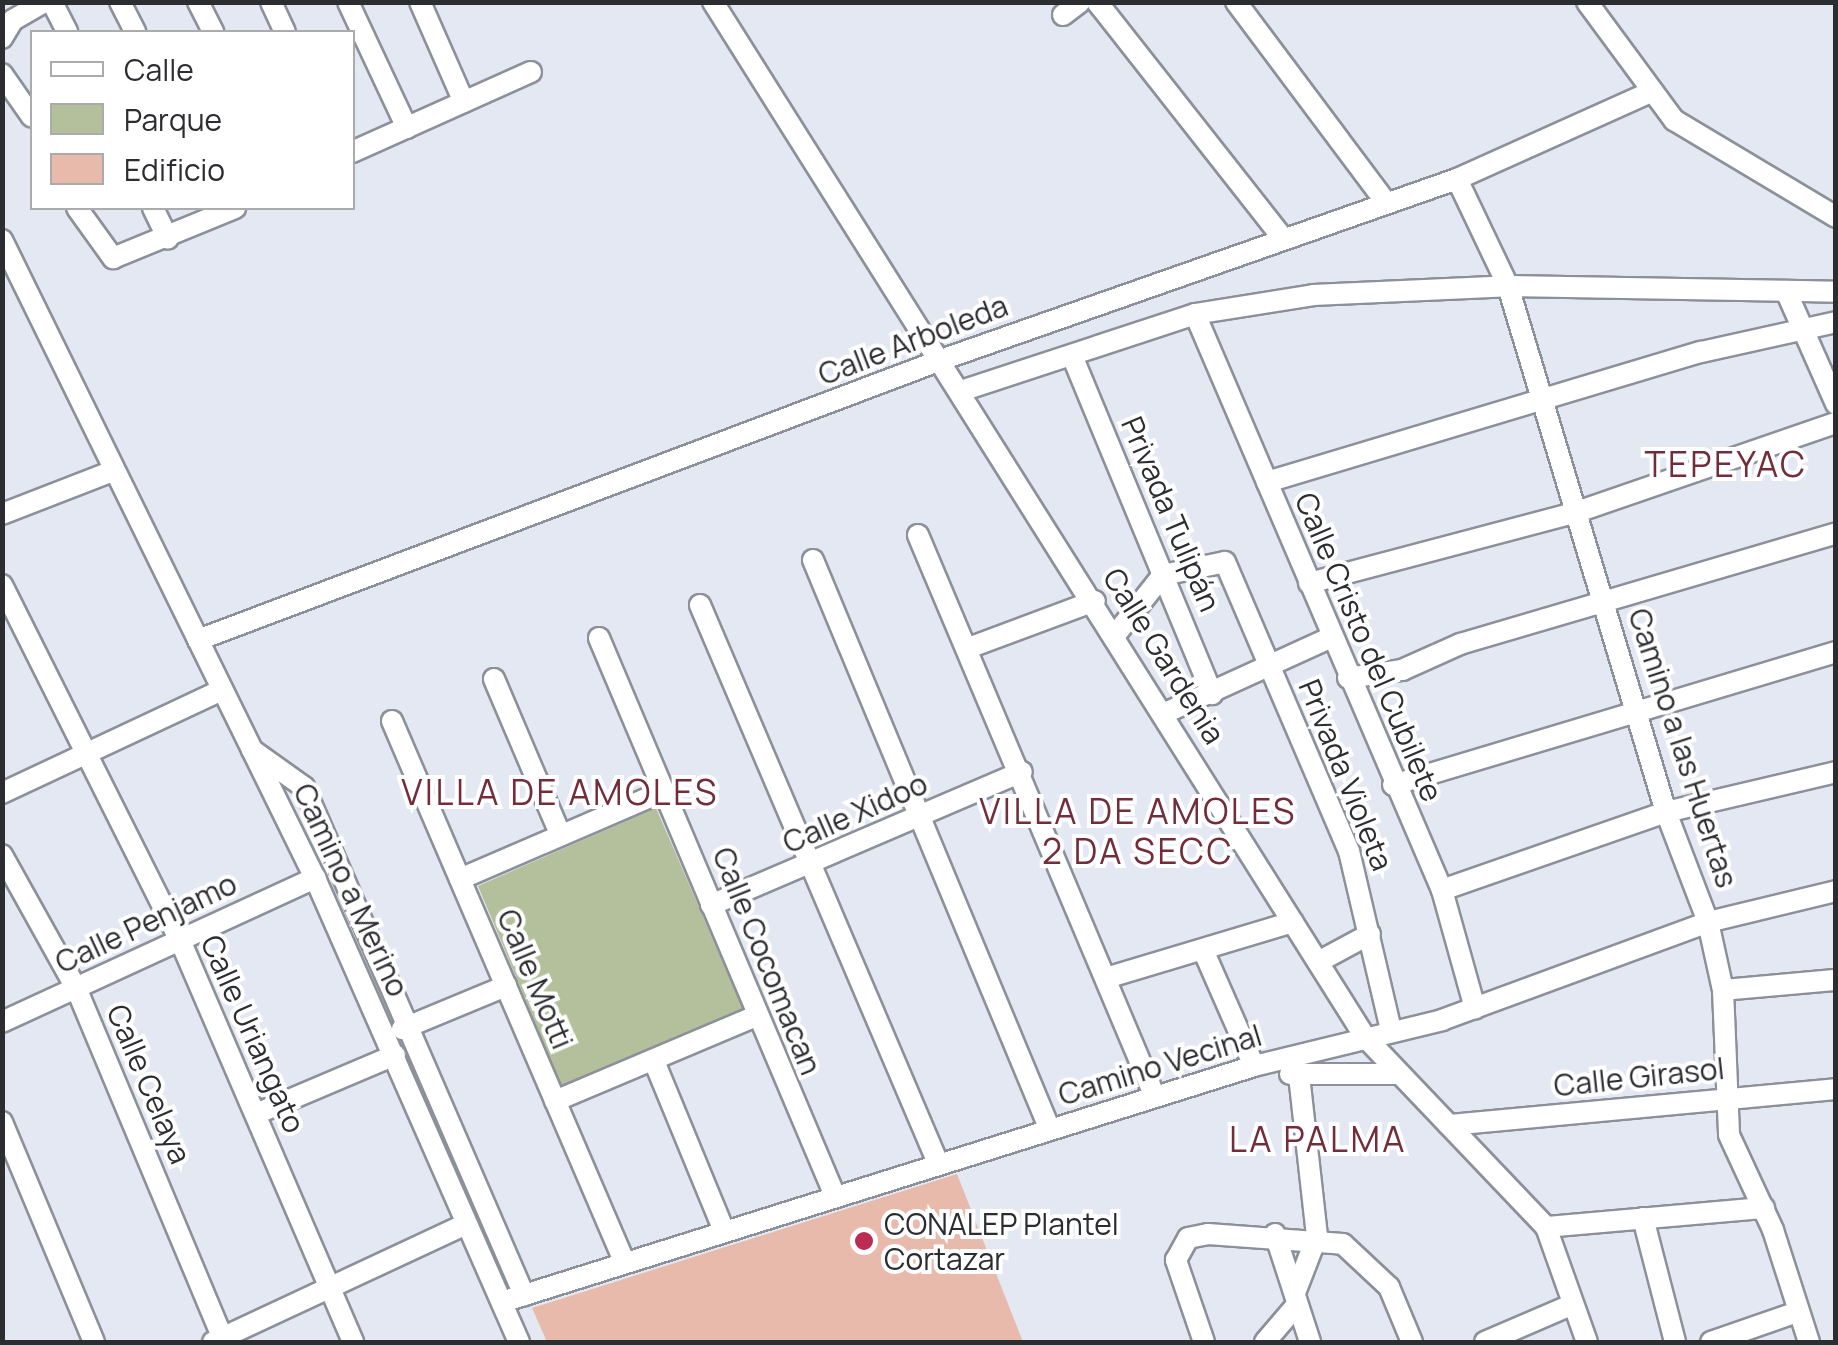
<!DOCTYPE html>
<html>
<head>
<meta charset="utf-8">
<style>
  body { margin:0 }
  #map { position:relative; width:1838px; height:1345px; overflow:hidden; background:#e4e8f3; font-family:Manrope,sans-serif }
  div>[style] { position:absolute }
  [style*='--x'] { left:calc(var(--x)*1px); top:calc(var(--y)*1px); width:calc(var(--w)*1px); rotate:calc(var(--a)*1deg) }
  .green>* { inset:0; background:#b4c09c }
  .building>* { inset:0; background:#e8baab }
  .roads { filter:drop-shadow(2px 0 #8c9099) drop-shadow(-2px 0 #8c9099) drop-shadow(0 2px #8c9099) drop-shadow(0 -2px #8c9099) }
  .minor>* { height:20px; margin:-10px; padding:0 10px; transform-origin:10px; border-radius:10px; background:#fff }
  .dots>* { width:28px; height:28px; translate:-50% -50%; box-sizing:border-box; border:5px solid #fff; border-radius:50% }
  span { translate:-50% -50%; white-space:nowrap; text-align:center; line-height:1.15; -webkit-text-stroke:8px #fff; paint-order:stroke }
  .street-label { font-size:30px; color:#2c2d31 }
  .poi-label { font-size:30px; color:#2c2d31 }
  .left { translate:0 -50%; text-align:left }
  .quarter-label { font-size:35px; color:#722c3a; letter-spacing:2.5px }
  .frame { position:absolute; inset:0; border:5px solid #2c2d31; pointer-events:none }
  .legend { position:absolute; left:30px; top:30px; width:325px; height:180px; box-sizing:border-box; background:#fff; border:2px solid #ababad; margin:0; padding:12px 18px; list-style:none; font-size:30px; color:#2c2d31 }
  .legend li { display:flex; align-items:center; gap:20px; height:50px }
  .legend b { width:50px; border:2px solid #ababad }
</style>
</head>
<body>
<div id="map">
  <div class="green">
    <div style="clip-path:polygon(656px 808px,745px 1013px,562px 1087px,478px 886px)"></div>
  </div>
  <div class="building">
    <div style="clip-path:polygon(957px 1174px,1023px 1342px,547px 1342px,532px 1308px)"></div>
  </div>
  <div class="roads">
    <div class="minor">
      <div style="--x:52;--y:2;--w:34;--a:63"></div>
      <div style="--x:120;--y:2;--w:34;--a:63"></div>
      <div style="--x:198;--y:2;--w:34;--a:63"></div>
      <div style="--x:271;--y:2;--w:33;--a:65"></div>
      <div style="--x:348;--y:2;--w:139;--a:64.9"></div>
      <div style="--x:420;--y:2;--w:109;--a:66.3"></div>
      <div style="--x:713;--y:2;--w:1223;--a:57.79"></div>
      <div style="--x:1365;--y:1037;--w:262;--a:46.4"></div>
      <div style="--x:1546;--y:1227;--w:122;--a:70.4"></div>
      <div style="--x:1097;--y:2;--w:300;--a:51.8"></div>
      <div style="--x:1236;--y:2;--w:247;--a:53.2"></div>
      <div style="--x:1587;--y:2;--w:147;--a:53.6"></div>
      <div style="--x:1674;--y:120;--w:189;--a:30.9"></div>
      <div style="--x:1063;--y:15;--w:21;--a:-37"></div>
      <div style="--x:2;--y:38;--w:21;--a:-59"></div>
      <div style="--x:13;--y:20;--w:36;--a:-30"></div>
      <div style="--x:2;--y:74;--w:52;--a:55.1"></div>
      <div style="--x:352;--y:152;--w:196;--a:-24.1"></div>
      <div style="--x:1457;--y:179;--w:119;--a:64.5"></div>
      <div style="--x:1508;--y:286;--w:549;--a:73.28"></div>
      <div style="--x:1666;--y:812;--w:118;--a:69.1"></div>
      <div style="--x:1708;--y:922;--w:70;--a:77.6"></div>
      <div style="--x:1723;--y:990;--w:145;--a:87.6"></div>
      <div style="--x:1729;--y:1135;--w:105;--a:65.1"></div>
      <div style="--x:1773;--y:1230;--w:118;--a:72.2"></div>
      <div style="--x:77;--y:208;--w:62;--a:54.2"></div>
      <div style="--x:113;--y:258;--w:132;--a:-22.3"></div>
      <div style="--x:153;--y:208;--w:34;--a:64"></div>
      <div style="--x:2;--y:240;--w:711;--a:63.87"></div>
      <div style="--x:315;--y:878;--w:507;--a:66.27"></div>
      <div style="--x:1786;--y:291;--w:124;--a:66.1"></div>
      <div style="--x:1195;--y:314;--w:627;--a:66.79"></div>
      <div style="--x:1442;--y:890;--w:123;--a:74.4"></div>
      <div style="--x:1073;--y:358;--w:364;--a:67.5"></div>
      <div style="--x:961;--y:391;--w:246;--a:-18.2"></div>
      <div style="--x:1195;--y:314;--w:120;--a:-9.1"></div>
      <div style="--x:1313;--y:295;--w:195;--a:-2.6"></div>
      <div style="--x:1508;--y:286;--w:328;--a:1"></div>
      <div style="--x:1267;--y:482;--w:453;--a:-16.7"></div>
      <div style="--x:1701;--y:352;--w:138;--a:-12.5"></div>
      <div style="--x:2;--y:514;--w:119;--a:-21.2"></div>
      <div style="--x:918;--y:535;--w:610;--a:67.13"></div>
      <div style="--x:813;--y:560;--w:617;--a:67.42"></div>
      <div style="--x:1309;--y:583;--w:277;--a:-14.8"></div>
      <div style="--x:1577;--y:512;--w:274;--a:-19"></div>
      <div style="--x:2;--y:585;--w:397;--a:63.4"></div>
      <div style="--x:180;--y:940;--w:438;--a:66.7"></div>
      <div style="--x:700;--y:605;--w:607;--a:66.9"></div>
      <div style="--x:1116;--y:634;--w:75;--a:-51.5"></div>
      <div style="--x:1163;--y:575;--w:63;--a:-11.8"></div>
      <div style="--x:1225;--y:562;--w:314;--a:66.8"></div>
      <div style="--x:1349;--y:851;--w:180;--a:76.8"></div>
      <div style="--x:599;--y:638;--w:606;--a:67.07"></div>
      <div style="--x:198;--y:640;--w:794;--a:-20.65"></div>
      <div style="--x:941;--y:360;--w:547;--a:-19.33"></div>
      <div style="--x:1457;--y:179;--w:207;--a:-24.2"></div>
      <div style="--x:971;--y:647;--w:132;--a:-20.4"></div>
      <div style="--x:1348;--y:678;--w:55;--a:-8.4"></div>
      <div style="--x:1402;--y:670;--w:64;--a:-24.1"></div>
      <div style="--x:1460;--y:644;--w:392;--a:-16.4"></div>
      <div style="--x:494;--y:679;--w:168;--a:66.9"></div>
      <div style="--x:1165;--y:713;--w:183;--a:-24.5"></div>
      <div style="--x:392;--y:721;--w:588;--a:66.75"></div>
      <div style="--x:252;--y:750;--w:64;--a:35.4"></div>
      <div style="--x:304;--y:787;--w:554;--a:66.58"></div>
      <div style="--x:1393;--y:785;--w:463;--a:-16.7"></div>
      <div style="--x:2;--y:793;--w:243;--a:-25.1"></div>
      <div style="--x:2;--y:855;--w:154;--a:60.9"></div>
      <div style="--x:77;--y:990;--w:381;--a:67.3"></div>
      <div style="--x:460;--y:879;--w:222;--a:-23.3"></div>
      <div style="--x:1442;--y:890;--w:237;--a:-19.2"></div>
      <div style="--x:1666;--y:812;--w:175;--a:-13.2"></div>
      <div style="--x:711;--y:905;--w:338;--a:-23.2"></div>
      <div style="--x:1204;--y:952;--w:124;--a:66.3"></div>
      <div style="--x:1318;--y:962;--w:59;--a:-28.3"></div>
      <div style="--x:1106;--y:978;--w:195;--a:-16.7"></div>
      <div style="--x:1723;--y:990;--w:113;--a:-5.1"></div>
      <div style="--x:2;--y:1022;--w:345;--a:-24.7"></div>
      <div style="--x:402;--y:1029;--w:113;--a:-22.5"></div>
      <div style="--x:654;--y:1061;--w:181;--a:67.6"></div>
      <div style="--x:1290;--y:1074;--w:108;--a:0"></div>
      <div style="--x:555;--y:1101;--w:216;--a:-22.9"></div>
      <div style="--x:256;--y:1114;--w:151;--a:-23"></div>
      <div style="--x:2;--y:1122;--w:238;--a:67.3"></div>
      <div style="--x:1449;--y:1125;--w:389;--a:-5.3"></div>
      <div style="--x:1643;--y:1218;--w:128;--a:75.5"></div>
      <div style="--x:1546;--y:1227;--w:219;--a:-5"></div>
      <div style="--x:1275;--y:1234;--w:114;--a:72"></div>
      <div style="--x:1295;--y:1293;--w:61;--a:-68.9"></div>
      <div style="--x:1317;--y:1236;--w:162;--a:-96.4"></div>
      <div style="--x:502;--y:1302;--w:788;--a:-17.42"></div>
      <div style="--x:1254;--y:1066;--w:194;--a:-13.7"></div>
      <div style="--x:1442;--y:1020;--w:283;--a:-20.2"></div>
      <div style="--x:1708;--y:922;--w:132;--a:-13.6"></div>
      <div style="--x:213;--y:1342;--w:279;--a:-25"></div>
      <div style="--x:1204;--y:1342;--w:87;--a:-108.9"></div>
      <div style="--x:1176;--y:1260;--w:25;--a:-61"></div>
      <div style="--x:1188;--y:1238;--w:20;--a:-11"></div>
      <div style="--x:1208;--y:1234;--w:135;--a:4.2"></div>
      <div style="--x:1343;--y:1244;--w:63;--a:43.1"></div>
      <div style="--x:1389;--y:1287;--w:60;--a:67.3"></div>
      <div style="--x:1265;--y:1342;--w:46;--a:-49.4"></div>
      <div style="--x:1485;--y:1342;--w:94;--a:-23.3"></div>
      <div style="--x:1711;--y:1342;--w:91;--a:-19.2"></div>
    </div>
  </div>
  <div class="dots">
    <div style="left:864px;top:1241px;background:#bb2b52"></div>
  </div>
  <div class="street-label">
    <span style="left:913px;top:340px;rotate:-21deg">Calle Arboleda</span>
    <span style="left:1171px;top:514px;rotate:67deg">Privada Tulipán</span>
    <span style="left:1369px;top:647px;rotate:67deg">Calle Cristo del Cubilete</span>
    <span style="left:1164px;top:656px;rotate:58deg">Calle Gardenia</span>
    <span style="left:1683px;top:748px;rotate:72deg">Camino a las Huertas</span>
    <span style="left:1346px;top:775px;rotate:68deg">Privada Violeta</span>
    <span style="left:855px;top:813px;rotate:-24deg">Calle Xidoo</span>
    <span style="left:351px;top:890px;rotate:65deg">Camino a Merino</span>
    <span style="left:146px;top:923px;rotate:-25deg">Calle Penjamo</span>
    <span style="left:767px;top:961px;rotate:68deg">Calle Cocomacan</span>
    <span style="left:535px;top:979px;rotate:67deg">Calle Motti</span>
    <span style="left:253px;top:1034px;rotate:66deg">Calle Uriangato</span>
    <span style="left:1160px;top:1065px;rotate:-17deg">Camino Vecinal</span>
    <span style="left:1639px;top:1077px;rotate:-6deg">Calle Girasol</span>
    <span style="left:149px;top:1084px;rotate:67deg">Calle Celaya</span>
  </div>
  <div class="poi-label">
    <span class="left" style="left:884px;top:1241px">CONALEP Plantel<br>Cortazar</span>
  </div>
  <div class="quarter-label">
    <span style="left:1726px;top:464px">TEPEYAC</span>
    <span style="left:560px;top:792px">VILLA DE AMOLES</span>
    <span style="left:1138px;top:831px">VILLA DE AMOLES<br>2 DA SECC</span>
    <span style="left:1318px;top:1139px">LA PALMA</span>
  </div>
  <div class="frame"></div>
  <ul class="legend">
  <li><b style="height:12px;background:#fff"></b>Calle</li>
  <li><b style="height:28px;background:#b4c09c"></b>Parque</li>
  <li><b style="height:28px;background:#e8baab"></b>Edificio</li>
  </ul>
</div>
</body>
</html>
